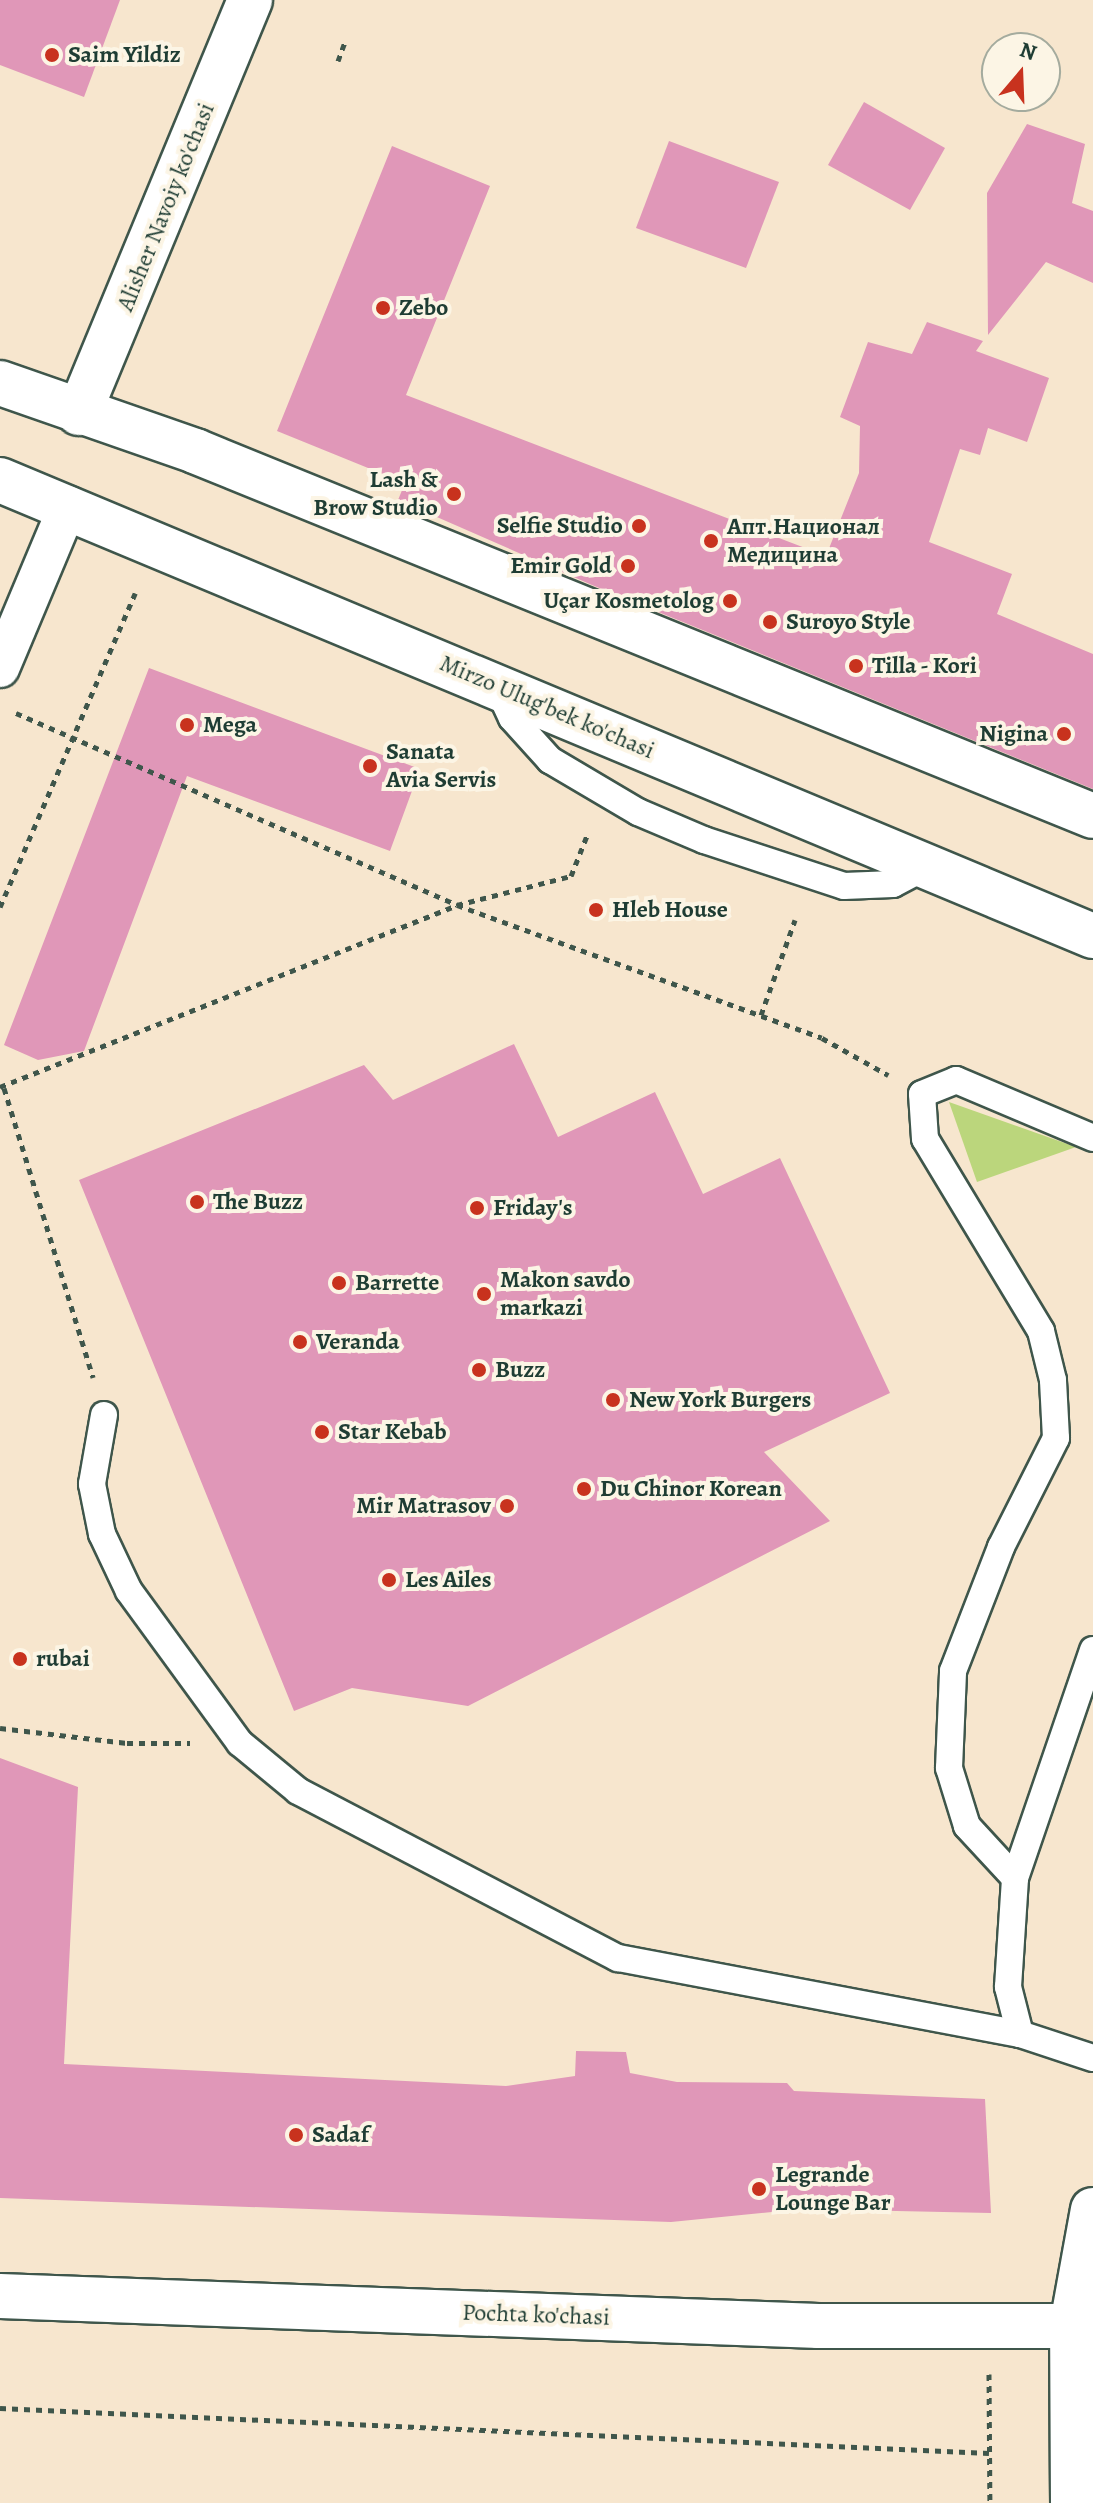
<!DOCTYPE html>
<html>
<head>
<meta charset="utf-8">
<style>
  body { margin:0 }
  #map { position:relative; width:1093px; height:2503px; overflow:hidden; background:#f7e6ce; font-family:Alegreya,serif }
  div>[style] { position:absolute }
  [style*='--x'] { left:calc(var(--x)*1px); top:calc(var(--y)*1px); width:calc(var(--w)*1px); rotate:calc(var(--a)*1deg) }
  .green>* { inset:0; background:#bbd67c }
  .building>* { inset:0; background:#e097b8 }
  .path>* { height:5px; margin-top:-2.5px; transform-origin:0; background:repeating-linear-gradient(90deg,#3f564b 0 6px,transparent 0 12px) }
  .roads { filter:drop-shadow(2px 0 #3f564b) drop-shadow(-2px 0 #3f564b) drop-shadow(0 2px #3f564b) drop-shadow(0 -2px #3f564b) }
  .service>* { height:26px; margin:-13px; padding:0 13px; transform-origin:13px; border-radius:13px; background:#fff }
  .pedestrian>* { height:38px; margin:-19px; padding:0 19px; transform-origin:19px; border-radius:19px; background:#fff }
  .minor>* { height:44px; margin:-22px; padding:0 22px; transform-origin:22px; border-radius:22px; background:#fff }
  .secondary>* { height:44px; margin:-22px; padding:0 22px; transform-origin:22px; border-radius:22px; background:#fff }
  .primary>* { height:44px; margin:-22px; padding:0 22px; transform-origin:22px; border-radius:22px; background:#fff }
  .dots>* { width:22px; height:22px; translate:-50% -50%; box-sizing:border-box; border:4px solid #fcf5e5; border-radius:50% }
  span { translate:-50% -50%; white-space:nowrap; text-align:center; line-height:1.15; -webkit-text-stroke:8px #fcf5e5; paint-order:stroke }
  .poi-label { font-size:24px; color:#1f3d34; font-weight:700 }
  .left { translate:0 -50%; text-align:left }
  .right { translate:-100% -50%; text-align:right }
  .street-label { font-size:24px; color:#1f3d34 }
  .north { position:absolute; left:981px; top:32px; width:80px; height:80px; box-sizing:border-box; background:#fcf5e5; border:2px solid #a4ab9e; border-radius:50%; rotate:19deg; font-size:22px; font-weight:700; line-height:32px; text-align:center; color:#1f3d34 }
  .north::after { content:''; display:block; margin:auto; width:28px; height:36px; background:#c8321e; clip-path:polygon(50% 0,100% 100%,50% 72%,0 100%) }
</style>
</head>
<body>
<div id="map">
  <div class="green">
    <div style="clip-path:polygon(949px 1102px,1076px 1147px,977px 1182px)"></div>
  </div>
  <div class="building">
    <div style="clip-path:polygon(0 0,120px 0,84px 97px,0 65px)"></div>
    <div style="clip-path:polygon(864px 102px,945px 148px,910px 210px,828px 165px)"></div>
    <div style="clip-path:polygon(1027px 124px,1085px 144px,1072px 203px,1093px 211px,1093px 283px,1046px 262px,988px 335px,987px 193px)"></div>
    <div style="clip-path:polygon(669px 141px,779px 182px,746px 268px,636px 228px)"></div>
    <div style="clip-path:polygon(392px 146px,490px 186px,406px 395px,826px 556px,859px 473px,860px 426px,840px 417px,868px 342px,912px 354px,927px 322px,983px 341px,976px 351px,1049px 378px,1027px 442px,988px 428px,980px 455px,960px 449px,929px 542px,1012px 574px,997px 614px,1093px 654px,1093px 789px,592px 585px,398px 500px,405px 483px,277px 431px)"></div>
    <div style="clip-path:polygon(149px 668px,420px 769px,390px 851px,187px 776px,84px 1051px,38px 1060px,4px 1045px)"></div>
    <div style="clip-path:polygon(514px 1044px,558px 1137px,655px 1092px,703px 1194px,780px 1158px,890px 1393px,764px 1452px,830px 1521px,468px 1706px,352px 1688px,294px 1711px,79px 1180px,364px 1065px,393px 1100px)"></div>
    <div style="clip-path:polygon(0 1758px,78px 1787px,64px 2064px,506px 2086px,575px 2076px,576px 2051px,626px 2052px,630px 2073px,677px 2082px,787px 2083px,794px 2091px,985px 2099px,991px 2213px,802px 2209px,671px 2222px,0 2198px)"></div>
  </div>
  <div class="path">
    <div style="--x:338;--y:61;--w:23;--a:-70"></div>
    <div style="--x:16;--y:713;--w:481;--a:23.5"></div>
    <div style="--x:457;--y:905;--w:388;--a:20"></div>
    <div style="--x:822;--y:1038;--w:76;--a:29.3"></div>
    <div style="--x:0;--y:907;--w:342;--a:-66.7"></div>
    <div style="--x:761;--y:1015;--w:101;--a:-70.3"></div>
    <div style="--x:0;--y:1087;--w:492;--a:-21.7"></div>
    <div style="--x:457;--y:905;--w:118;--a:-14.3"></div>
    <div style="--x:571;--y:876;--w:46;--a:-68.4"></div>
    <div style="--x:4;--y:1088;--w:303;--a:72.9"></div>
    <div style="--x:0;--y:1728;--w:128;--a:6.7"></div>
    <div style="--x:127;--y:1743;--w:63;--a:0"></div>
    <div style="--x:989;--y:2374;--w:129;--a:89.6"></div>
    <div style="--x:0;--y:2408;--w:990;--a:2.61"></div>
  </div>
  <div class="roads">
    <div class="service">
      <div style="--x:497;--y:686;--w:35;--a:65"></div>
      <div style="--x:512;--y:718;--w:57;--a:47.9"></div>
      <div style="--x:550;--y:760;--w:102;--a:30.6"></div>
      <div style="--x:638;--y:812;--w:72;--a:23"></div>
      <div style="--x:704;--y:840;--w:147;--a:18.2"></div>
      <div style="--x:844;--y:886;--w:49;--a:-2.3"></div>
      <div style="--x:893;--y:884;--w:38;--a:-28"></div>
      <div style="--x:104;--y:1415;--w:70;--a:99.9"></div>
      <div style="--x:92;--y:1484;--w:51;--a:78.7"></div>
      <div style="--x:102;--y:1534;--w:63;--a:64.7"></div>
      <div style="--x:129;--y:1591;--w:188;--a:53.9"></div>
      <div style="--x:240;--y:1743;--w:75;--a:39.6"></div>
      <div style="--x:298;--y:1791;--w:361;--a:27.6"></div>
      <div style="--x:618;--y:1958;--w:409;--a:10.7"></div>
      <div style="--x:1020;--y:2034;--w:77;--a:18.2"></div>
      <div style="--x:1015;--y:1878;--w:71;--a:-132.7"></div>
      <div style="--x:967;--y:1826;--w:61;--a:-107.2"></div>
      <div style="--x:949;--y:1768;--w:97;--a:-87.6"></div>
      <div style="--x:953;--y:1671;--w:133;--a:-68.8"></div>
      <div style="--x:1001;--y:1547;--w:122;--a:-63.2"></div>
      <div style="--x:1056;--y:1438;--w:58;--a:-93"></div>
      <div style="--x:1053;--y:1380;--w:50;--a:-103.8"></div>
      <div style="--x:1041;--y:1331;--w:224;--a:-121.1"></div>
      <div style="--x:925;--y:1139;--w:45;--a:-93.8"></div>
      <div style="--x:922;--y:1094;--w:37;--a:-22"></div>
      <div style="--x:956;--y:1080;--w:149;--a:22.9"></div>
      <div style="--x:1020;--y:2034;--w:49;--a:-104.3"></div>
      <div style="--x:1008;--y:1987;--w:109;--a:-86.3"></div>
      <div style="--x:1015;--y:1878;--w:241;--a:-71.1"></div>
    </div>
    <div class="pedestrian">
      <div style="--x:0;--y:668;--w:176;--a:-67.2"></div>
    </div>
    <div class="minor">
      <div style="--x:79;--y:413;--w:447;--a:-67.5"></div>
      <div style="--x:0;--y:2296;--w:819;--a:2.1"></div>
      <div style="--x:818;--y:2326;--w:275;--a:0"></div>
    </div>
    <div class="secondary">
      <div style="--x:1073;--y:2503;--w:178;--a:-90.3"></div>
      <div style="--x:1072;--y:2325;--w:117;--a:-79.7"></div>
    </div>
    <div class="primary">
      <div style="--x:0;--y:383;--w:207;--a:19.2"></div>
      <div style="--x:195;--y:451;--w:969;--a:22.12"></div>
      <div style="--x:0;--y:480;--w:1184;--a:22.65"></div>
    </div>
  </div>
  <div class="dots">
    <div style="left:52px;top:55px;background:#c8321e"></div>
    <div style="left:383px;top:308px;background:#c8321e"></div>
    <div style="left:454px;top:494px;background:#c8321e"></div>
    <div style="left:639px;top:526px;background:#c8321e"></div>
    <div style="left:711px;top:541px;background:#c8321e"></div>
    <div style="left:628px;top:566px;background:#c8321e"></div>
    <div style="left:730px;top:601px;background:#c8321e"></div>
    <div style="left:770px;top:622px;background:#c8321e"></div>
    <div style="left:856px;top:666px;background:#c8321e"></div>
    <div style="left:187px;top:725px;background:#c8321e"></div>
    <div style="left:1064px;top:734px;background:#c8321e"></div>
    <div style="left:370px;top:766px;background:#c8321e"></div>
    <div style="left:596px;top:910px;background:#c8321e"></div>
    <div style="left:197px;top:1202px;background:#c8321e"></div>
    <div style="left:477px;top:1208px;background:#c8321e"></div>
    <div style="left:339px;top:1283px;background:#c8321e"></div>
    <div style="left:484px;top:1294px;background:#c8321e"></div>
    <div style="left:300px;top:1342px;background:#c8321e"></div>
    <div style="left:479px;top:1370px;background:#c8321e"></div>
    <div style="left:613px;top:1400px;background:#c8321e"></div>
    <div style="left:322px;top:1432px;background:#c8321e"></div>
    <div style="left:584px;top:1489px;background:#c8321e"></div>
    <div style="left:507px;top:1506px;background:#c8321e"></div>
    <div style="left:389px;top:1580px;background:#c8321e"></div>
    <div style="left:20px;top:1659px;background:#c8321e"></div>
    <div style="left:296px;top:2135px;background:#c8321e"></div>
    <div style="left:759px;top:2189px;background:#c8321e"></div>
  </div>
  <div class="poi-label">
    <span class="left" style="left:68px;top:55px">Saim Yildiz</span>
    <span class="left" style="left:399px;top:308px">Zebo</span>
    <span class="right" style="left:438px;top:494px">Lash &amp;<br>Brow Studio</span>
    <span class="right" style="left:623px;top:526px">Selfie Studio</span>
    <span class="left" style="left:727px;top:541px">Апт.Национал<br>Медицина</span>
    <span class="right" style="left:612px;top:566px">Emir Gold</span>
    <span class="right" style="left:714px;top:601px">Uçar Kosmetolog</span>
    <span class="left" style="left:786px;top:622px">Suroyo Style</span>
    <span class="left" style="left:872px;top:666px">Tilla - Kori</span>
    <span class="left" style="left:203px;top:725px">Mega</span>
    <span class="right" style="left:1048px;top:734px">Nigina</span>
    <span class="left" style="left:386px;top:766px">Sanata<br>Avia Servis</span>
    <span class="left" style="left:612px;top:910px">Hleb House</span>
    <span class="left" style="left:213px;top:1202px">The Buzz</span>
    <span class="left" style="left:493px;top:1208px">Friday's</span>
    <span class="left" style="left:500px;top:1294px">Makon savdo<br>markazi</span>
    <span class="left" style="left:355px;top:1283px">Barrette</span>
    <span class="left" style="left:316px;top:1342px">Veranda</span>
    <span class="left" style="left:495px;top:1370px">Buzz</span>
    <span class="left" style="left:629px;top:1400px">New York Burgers</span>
    <span class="left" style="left:338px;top:1432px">Star Kebab</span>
    <span class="left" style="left:600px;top:1489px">Du Chinor Korean</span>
    <span class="right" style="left:491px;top:1506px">Mir Matrasov</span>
    <span class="left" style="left:405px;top:1580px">Les Ailes</span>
    <span class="left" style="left:36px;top:1659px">rubai</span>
    <span class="left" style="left:312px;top:2135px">Sadaf</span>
    <span class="left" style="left:775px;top:2189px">Legrande<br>Lounge Bar</span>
  </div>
  <div class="street-label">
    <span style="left:166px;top:207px;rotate:-68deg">Alisher Navoiy ko'chasi</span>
    <span style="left:547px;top:707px;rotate:23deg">Mirzo Ulug'bek ko'chasi</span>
    <span style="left:536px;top:2315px;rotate:2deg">Pochta ko'chasi</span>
  </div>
  <div class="north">N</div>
</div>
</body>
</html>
